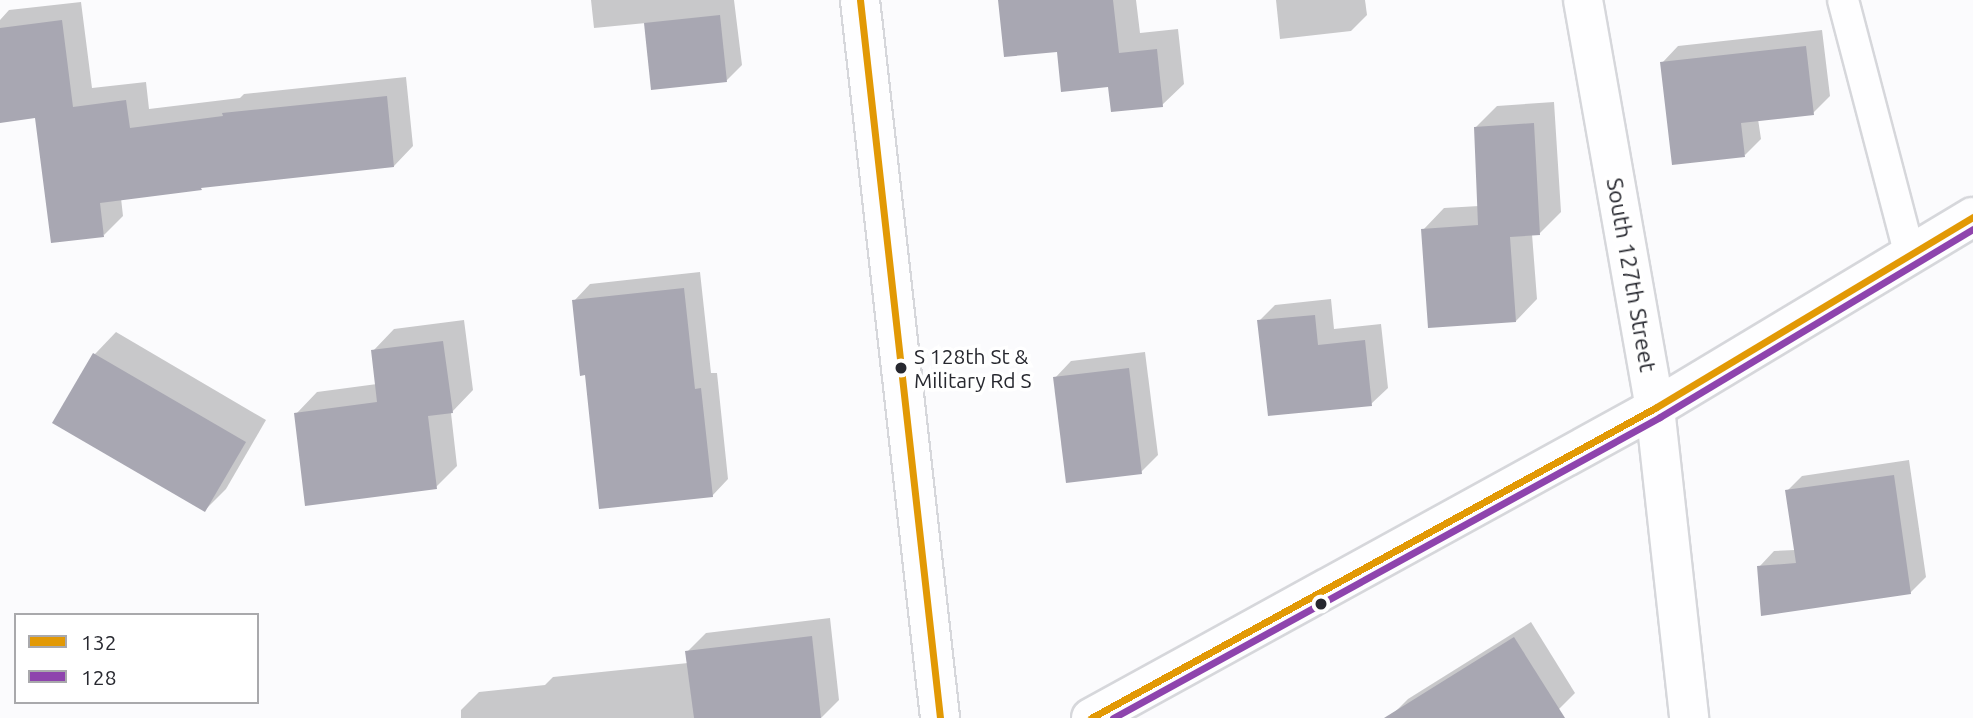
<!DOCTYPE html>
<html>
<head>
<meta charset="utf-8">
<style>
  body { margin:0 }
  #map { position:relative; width:1973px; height:718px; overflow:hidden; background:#fbfbfd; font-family:Ubuntu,sans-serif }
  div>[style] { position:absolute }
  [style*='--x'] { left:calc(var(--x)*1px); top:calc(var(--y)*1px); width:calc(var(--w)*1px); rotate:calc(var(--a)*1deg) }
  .shadow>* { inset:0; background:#0003 }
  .building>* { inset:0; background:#a8a7b2 }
  .roads { filter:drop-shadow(2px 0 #d6d7db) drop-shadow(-2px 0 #d6d7db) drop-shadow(0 2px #d6d7db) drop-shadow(0 -2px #d6d7db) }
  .lane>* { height:30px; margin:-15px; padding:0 15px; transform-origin:15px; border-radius:15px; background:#fefeff }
  .street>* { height:38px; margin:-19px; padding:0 19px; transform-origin:19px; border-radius:19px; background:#fefeff }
  .secondary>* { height:38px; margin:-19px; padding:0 19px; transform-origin:19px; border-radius:19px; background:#fefeff }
  .bus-1>* { height:7px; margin:-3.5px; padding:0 3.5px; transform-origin:3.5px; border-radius:3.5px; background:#e29905 }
  .bus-2>* { height:7px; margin:-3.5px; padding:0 3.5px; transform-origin:3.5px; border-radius:3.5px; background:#8e44ad }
  .dots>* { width:19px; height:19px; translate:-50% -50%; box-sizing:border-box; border:4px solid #fff; border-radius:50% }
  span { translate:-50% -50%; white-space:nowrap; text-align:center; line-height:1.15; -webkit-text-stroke:7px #fff; paint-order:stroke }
  .bus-label { font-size:21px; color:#27282f }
  .left { translate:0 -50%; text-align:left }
  .street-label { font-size:23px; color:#27282f }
  .legend { position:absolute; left:14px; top:613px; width:245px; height:91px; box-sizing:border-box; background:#fff; border:2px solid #a9a9ac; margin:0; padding:9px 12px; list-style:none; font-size:21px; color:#27282f }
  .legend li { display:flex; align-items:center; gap:14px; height:35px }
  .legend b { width:35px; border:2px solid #a9a9ac }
</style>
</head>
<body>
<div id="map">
  <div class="shadow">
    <div style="clip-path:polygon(591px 0,734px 0,742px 65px,727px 80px,653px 88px,646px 23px,594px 28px)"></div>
    <div style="clip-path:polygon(1000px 0,1136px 0,1140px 33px,1178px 29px,1184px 84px,1162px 105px,1110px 85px,1058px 50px)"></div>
    <div style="clip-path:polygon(1276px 0,1365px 0,1367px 15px,1351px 31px,1280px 39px)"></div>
    <div style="clip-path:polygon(81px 2px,92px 88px,146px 82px,149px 109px,240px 98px,244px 94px,406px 77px,413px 146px,394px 166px,204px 186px,121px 198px,123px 216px,104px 235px,37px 116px,0 113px,0 20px,9px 10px)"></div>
    <div style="clip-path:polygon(1822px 30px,1830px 96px,1813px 113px,1758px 119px,1761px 139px,1745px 155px,1662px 63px,1678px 46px)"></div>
    <div style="clip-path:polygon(1554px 102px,1561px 212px,1539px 234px,1532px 234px,1537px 299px,1516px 321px,1423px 230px,1444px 208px,1479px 206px,1475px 128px,1497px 106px)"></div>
    <div style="clip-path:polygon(700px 272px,711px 373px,717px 373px,728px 479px,712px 496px,587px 373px,574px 301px,590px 284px)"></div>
    <div style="clip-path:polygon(1331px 299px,1334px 329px,1381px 324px,1388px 388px,1371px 404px,1259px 321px,1275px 305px)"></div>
    <div style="clip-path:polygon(464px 320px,473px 390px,451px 413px,457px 466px,436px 487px,296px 414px,317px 392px,377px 384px,373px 351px,394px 329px)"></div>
    <div style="clip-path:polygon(116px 332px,266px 420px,226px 489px,205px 510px,55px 423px,95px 354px)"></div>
    <div style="clip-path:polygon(1145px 352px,1158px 455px,1141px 472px,1055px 378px,1071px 361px)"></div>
    <div style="clip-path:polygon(1909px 460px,1926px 577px,1910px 593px,1759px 567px,1774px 551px,1795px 550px,1787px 491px,1802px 476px)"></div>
    <div style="clip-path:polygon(830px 618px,839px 700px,821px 718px,461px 718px,461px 710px,479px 692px,545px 685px,553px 677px,688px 663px,687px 652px,706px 633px)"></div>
    <div style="clip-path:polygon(1531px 622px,1575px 693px,1559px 709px,1545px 718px,1394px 718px,1392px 715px,1408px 699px)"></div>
  </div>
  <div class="building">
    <div style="clip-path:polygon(998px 0,1113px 0,1119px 53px,1157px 49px,1163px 107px,1111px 112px,1108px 87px,1061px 92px,1057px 52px,1004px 57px)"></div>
    <div style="clip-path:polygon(720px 15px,727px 82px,651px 90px,644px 23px)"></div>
    <div style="clip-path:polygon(62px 20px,73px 107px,126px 100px,130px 128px,223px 116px,222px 113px,387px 96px,394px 167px,201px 188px,202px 190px,100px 203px,104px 237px,51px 243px,35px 118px,0 123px,0 28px)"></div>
    <div style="clip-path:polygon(1806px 46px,1814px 115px,1741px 123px,1745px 157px,1672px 165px,1660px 62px)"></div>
    <div style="clip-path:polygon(1534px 123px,1540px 235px,1510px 237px,1516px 322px,1428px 328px,1421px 229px,1478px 225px,1474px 127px)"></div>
    <div style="clip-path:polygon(684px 288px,695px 389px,701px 388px,713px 497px,599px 509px,585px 375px,580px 376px,572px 300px)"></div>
    <div style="clip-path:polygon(1315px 315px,1318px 345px,1365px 340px,1372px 406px,1268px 416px,1257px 320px)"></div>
    <div style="clip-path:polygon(443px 341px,453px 413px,428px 416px,437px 489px,305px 506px,294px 413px,377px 402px,371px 350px)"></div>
    <div style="clip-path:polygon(93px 353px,246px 442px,205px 512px,52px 423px)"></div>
    <div style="clip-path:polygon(1129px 368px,1142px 474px,1066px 483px,1053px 377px)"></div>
    <div style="clip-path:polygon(1894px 475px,1911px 594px,1761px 616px,1757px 566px,1796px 563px,1785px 490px)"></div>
    <div style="clip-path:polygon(812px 636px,821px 718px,694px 718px,685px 651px)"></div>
    <div style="clip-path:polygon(1514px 637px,1565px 718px,1384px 718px)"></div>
  </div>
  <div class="roads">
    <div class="lane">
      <div style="--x:1843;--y:0;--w:264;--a:75.3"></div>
    </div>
    <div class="street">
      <div style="--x:1583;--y:0;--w:414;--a:80"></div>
      <div style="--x:1655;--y:408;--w:312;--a:83.7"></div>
    </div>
    <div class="secondary">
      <div style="--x:860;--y:0;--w:722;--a:83.64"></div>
      <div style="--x:1091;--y:718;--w:644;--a:-28.8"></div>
      <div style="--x:1655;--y:408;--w:371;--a:-31"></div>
    </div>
  </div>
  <div class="bus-1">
    <div style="--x:860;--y:0;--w:722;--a:83.64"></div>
    <div style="--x:1091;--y:718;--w:644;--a:-28.8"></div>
    <div style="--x:1655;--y:408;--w:371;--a:-31"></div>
  </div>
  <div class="bus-2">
    <div style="--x:1113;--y:718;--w:624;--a:-28.82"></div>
    <div style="--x:1660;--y:417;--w:365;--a:-31"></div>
  </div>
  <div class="dots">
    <div style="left:901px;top:368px;background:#27282f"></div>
    <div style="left:1321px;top:604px;background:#27282f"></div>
  </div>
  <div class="bus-label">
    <span class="left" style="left:914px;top:368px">S 128th St &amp;<br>Military Rd S</span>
  </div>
  <div class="street-label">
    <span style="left:1631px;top:275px;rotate:80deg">South 127th Street</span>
  </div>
  <ul class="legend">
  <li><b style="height:9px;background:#e29905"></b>132</li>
  <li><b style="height:9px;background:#8e44ad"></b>128</li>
  </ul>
</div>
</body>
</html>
